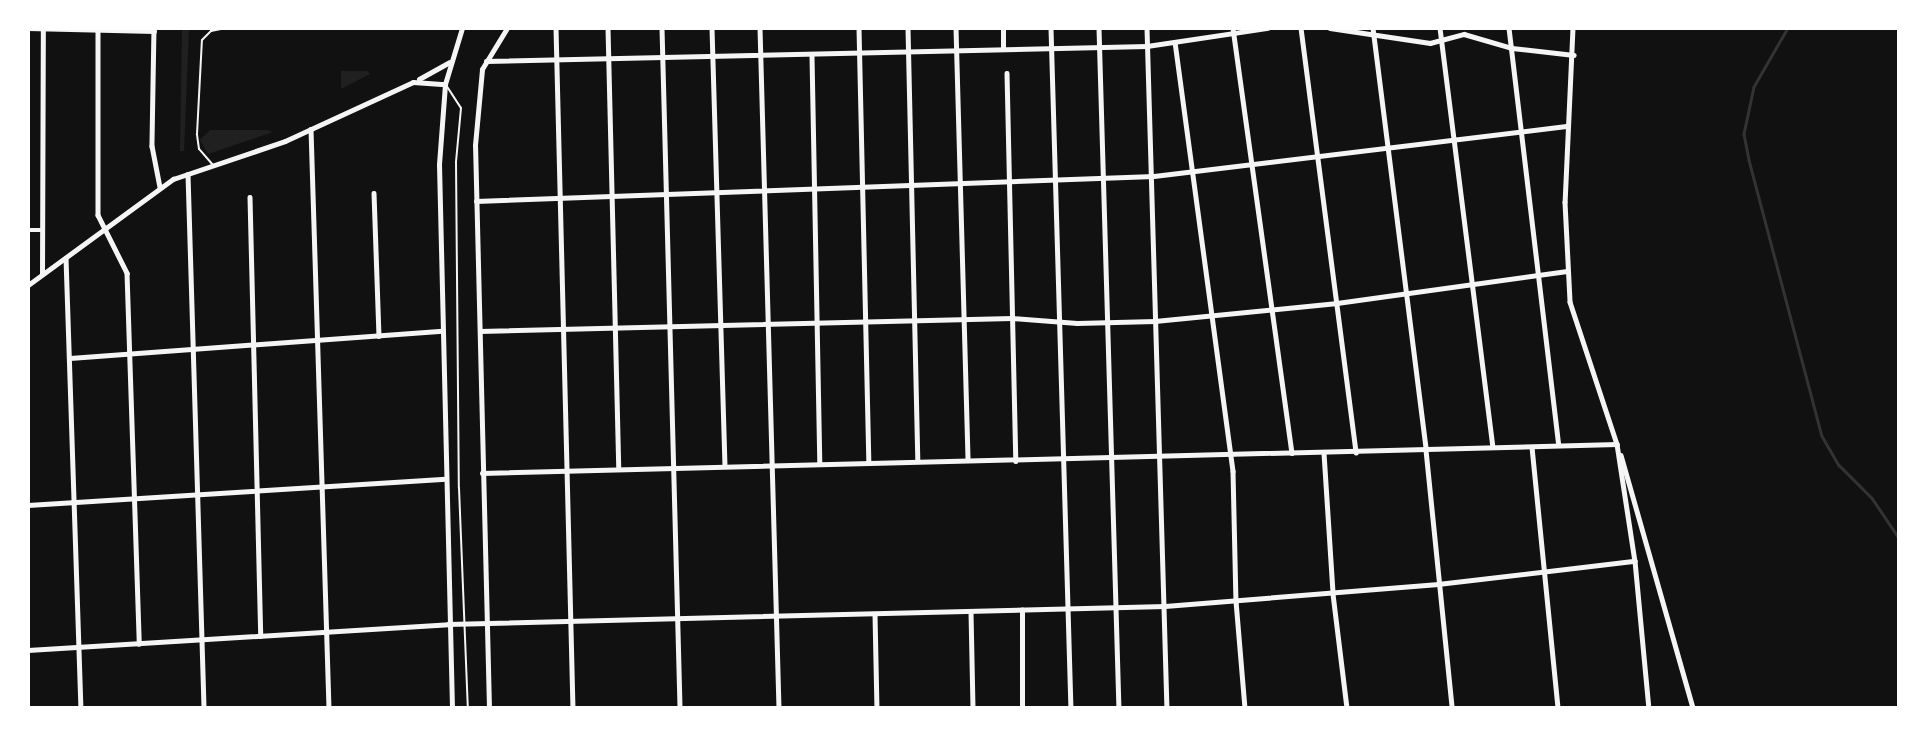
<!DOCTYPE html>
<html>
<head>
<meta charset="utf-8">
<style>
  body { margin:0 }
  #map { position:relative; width:1927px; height:736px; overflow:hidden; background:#111; font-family:Karla,sans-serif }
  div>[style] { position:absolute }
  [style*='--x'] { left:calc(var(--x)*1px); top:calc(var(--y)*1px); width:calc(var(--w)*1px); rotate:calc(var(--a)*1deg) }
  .green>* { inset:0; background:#202020 }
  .stream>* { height:2.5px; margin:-1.25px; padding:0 1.25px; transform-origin:1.25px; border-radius:1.25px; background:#333 }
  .service>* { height:2px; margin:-1px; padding:0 1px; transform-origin:1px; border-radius:1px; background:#f5f5f5 }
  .minor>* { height:4.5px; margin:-2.25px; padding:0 2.25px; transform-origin:2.25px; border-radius:2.25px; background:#f5f5f5 }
  .tertiary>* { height:5px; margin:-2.5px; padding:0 2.5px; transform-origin:2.5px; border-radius:2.5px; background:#f5f5f5 }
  span { translate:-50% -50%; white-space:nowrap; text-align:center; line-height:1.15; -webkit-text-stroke:7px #fff; paint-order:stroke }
  .frame { position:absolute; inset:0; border:30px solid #fff; pointer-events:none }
</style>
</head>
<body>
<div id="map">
  <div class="green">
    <div style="clip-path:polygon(182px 28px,189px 28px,184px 151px,180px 151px)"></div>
    <div style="clip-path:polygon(341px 71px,367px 71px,370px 74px,341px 89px)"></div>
    <div style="clip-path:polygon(210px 130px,267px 130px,273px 132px,208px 154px,200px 140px)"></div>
  </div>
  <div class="stream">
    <div style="--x:1788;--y:28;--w:68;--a:120"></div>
    <div style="--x:1754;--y:87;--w:48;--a:102"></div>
    <div style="--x:1744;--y:134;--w:26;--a:79"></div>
    <div style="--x:1749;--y:160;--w:285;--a:75.2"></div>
    <div style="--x:1822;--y:436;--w:34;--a:60"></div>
    <div style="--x:1839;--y:465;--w:47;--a:45"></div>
    <div style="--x:1872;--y:498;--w:48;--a:56"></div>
  </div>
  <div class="service">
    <div style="--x:446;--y:85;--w:27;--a:57"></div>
    <div style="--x:461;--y:108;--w:54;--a:95.3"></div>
    <div style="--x:456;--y:162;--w:326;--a:89.5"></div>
    <div style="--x:459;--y:488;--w:220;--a:87.7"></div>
    <div style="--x:213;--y:165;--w:21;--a:-131"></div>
    <div style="--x:199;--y:149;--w:15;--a:-98"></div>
    <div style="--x:197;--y:134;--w:94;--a:-87"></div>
    <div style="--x:202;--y:40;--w:13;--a:-45"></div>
    <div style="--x:211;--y:31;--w:15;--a:-11"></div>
  </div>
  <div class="minor">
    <div style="--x:28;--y:28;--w:126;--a:1.4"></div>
    <div style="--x:154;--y:28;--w:118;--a:91"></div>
    <div style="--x:152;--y:146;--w:42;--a:79"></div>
    <div style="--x:556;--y:28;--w:680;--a:88.57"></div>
    <div style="--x:608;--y:28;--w:439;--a:88.6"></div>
    <div style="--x:662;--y:28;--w:680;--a:88.48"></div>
    <div style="--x:712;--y:28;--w:436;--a:88.3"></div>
    <div style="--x:760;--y:28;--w:680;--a:88.4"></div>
    <div style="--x:859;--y:28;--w:434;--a:88.7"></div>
    <div style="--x:908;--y:28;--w:432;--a:88.7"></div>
    <div style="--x:956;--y:28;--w:431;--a:88.4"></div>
    <div style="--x:1051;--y:28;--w:680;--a:88.32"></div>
    <div style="--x:1099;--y:28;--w:680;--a:88.32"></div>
    <div style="--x:1147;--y:28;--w:680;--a:88.32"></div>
    <div style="--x:1233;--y:28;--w:429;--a:82.1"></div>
    <div style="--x:1301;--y:28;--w:428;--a:82.6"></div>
    <div style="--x:1330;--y:28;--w:101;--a:8.5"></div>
    <div style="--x:1430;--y:43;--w:35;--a:-15"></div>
    <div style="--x:1464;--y:34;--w:50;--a:16.3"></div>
    <div style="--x:1512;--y:48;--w:62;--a:6.4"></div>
    <div style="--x:1373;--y:28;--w:425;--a:82.8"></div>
    <div style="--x:1426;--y:450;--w:259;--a:84.2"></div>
    <div style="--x:1440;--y:28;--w:422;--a:82.8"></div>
    <div style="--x:1509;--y:28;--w:420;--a:83.2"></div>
    <div style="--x:1573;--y:28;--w:174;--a:92.6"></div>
    <div style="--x:1565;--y:202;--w:100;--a:87.1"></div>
    <div style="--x:1570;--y:302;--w:150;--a:71.7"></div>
    <div style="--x:1617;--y:444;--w:118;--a:81.3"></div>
    <div style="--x:1635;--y:561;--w:148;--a:84.6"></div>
    <div style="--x:98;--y:30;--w:185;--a:90"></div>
    <div style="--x:98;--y:215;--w:65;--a:63.4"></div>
    <div style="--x:127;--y:273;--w:371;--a:88.1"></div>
    <div style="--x:1175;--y:42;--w:433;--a:82.3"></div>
    <div style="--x:1233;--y:471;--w:130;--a:88.7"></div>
    <div style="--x:1236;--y:601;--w:107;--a:85.2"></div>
    <div style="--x:1003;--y:47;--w:19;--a:-90"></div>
    <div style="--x:812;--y:56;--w:407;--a:88.9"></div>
    <div style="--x:486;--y:61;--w:661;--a:-1.3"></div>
    <div style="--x:1147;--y:46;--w:122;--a:-8.5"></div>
    <div style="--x:1007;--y:73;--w:388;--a:88.7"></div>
    <div style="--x:311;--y:129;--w:579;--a:88.22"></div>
    <div style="--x:188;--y:174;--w:534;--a:88.28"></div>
    <div style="--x:374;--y:193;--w:143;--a:88"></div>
    <div style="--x:250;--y:197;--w:439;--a:88.6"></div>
    <div style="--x:476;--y:201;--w:678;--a:-2.11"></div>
    <div style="--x:1154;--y:176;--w:417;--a:-6.9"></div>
    <div style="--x:28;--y:230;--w:13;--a:0"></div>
    <div style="--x:66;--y:258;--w:450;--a:88.1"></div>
    <div style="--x:42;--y:274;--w:246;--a:-89.8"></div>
    <div style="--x:480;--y:331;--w:532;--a:-1.4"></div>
    <div style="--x:1012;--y:318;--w:65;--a:4.4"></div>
    <div style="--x:1077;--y:323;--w:78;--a:-1.5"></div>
    <div style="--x:1155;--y:321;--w:183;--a:-5.6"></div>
    <div style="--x:1337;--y:303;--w:232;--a:-7.9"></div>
    <div style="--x:70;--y:358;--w:373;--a:-4.2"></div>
    <div style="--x:1532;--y:447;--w:262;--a:84.3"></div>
    <div style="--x:1324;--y:453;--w:141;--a:86.3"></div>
    <div style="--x:1333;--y:594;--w:115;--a:83"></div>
    <div style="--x:1621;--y:455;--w:263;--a:74.1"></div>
    <div style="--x:482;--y:473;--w:1135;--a:-1.46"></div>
    <div style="--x:28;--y:505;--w:418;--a:-3.6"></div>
    <div style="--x:971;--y:612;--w:96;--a:88.8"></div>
    <div style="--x:875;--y:614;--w:94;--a:88.8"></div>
    <div style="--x:28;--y:650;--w:421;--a:-3.5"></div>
    <div style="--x:448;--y:624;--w:717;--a:-1.44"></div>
    <div style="--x:1165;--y:606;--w:274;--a:-4.6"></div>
    <div style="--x:1438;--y:584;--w:198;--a:-6.7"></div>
    <div style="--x:1022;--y:708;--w:98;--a:-90"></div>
  </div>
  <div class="tertiary">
    <div style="--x:419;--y:79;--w:35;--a:-29"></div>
    <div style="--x:28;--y:285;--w:180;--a:-36.2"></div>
    <div style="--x:173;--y:179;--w:118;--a:-18.7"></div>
    <div style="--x:285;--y:141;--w:141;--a:-24.7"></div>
    <div style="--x:413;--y:82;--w:32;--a:4"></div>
    <div style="--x:452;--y:708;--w:544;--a:-91.37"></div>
    <div style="--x:439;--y:164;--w:80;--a:-85.7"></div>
    <div style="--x:445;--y:84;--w:59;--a:-73.1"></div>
    <div style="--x:489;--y:708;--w:563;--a:-91.42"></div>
    <div style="--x:475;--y:145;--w:76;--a:-84.7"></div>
    <div style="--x:482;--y:69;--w:48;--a:-58.6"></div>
  </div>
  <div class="frame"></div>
</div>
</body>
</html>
